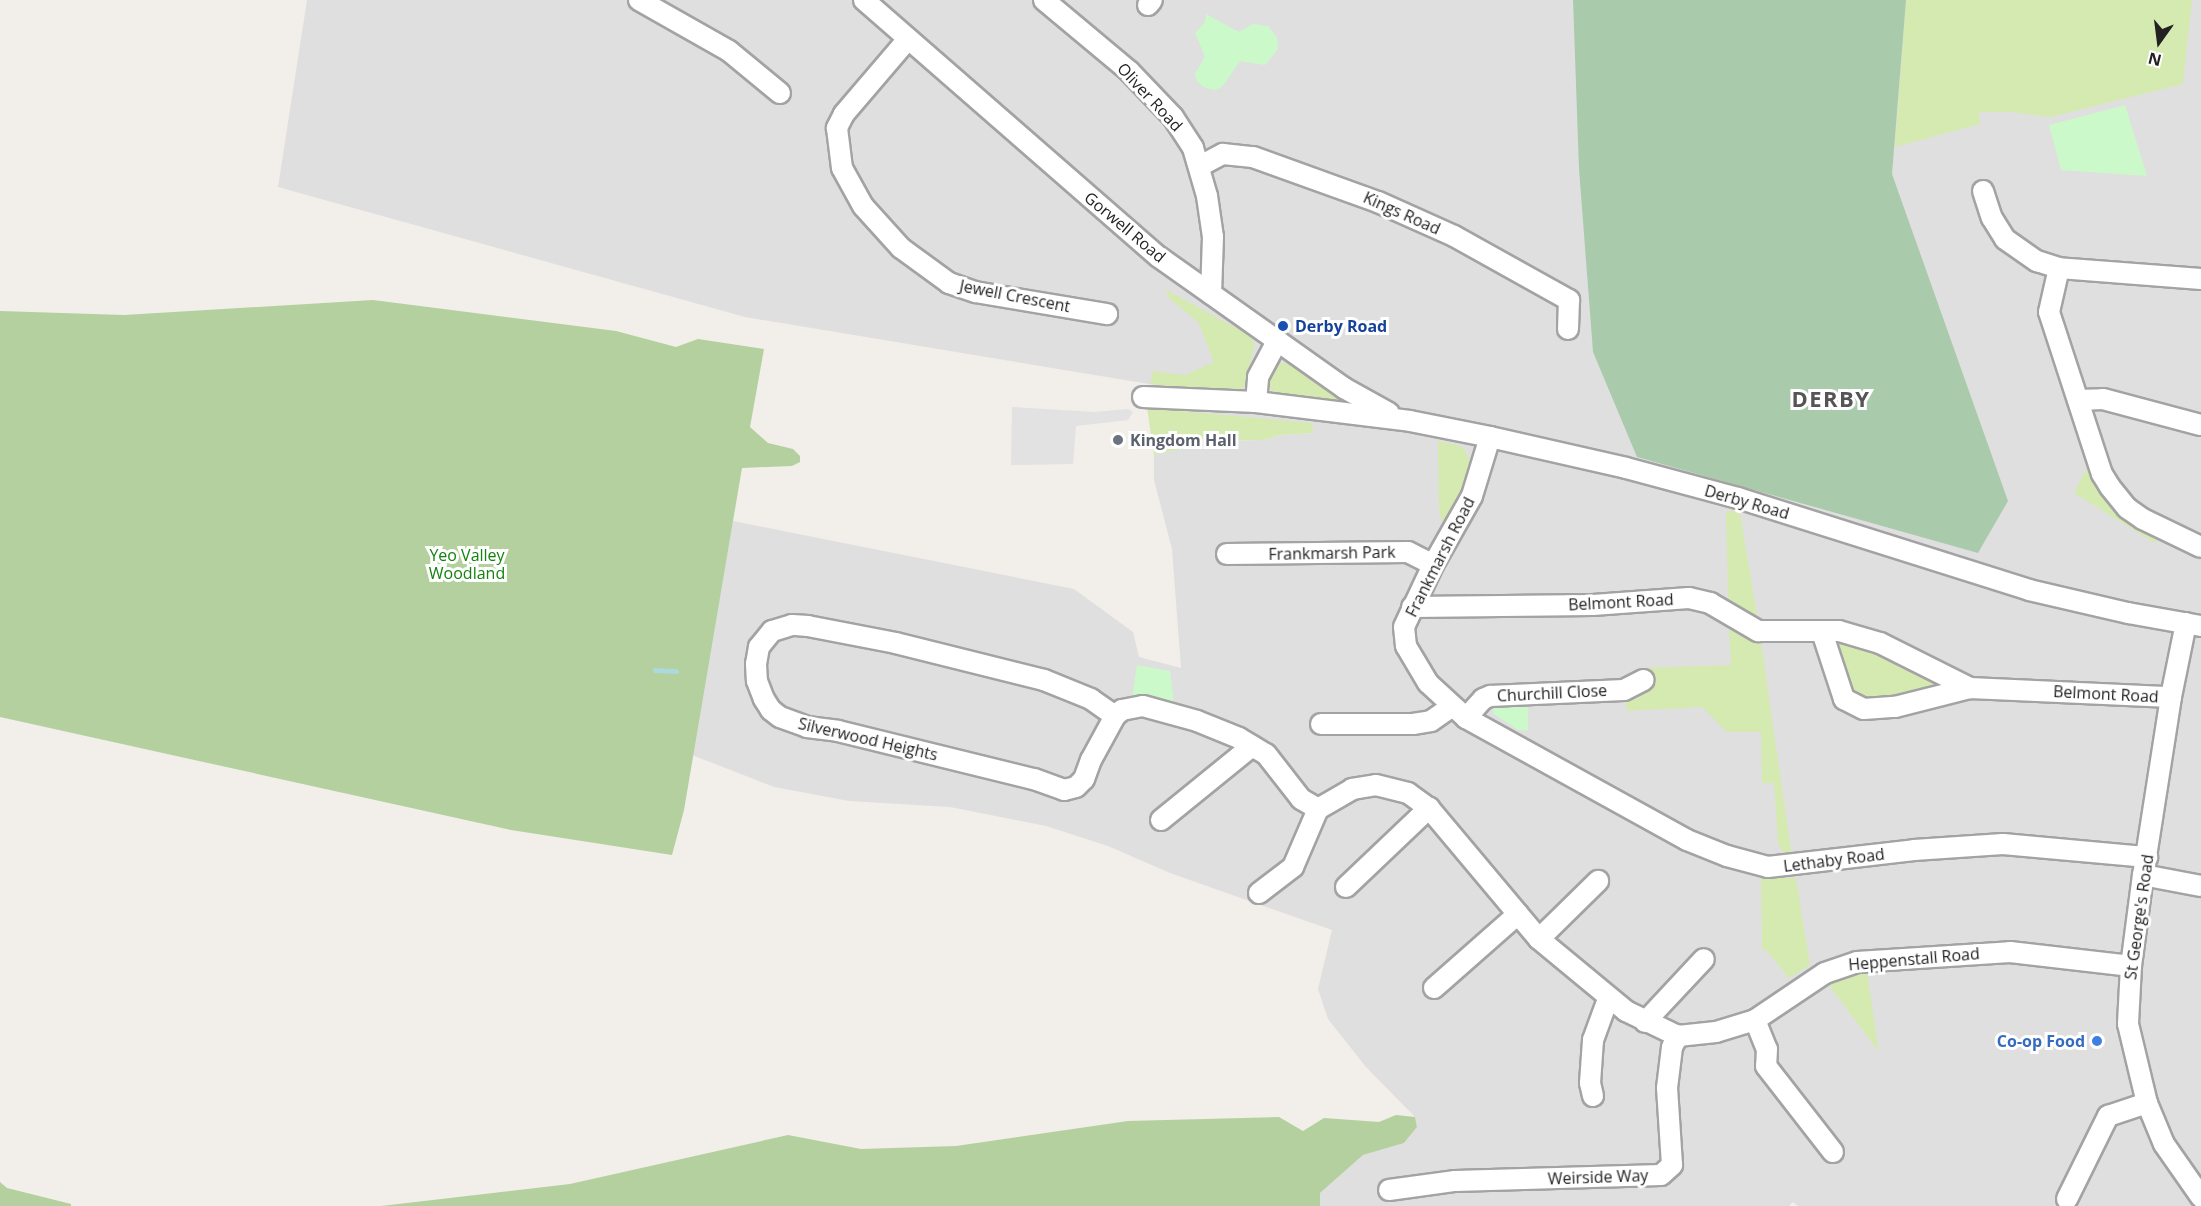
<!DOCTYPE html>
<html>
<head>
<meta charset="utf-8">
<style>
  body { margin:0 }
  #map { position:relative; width:2201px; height:1206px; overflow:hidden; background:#f2eee9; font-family:"Open Sans",sans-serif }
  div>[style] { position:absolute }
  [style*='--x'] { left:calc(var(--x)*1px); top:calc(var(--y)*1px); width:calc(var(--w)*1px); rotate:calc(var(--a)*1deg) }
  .residential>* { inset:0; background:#e0dfdf }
  .grass>* { inset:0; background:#d5eab1 }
  .forest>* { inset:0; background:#b4d09f }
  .cemetery>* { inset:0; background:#aacbab }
  .park>* { inset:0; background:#cbf9c9 }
  .parking>* { inset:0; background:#e2e2e2 }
  .stream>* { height:4.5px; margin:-2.25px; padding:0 2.25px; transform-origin:2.25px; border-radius:2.25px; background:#abd9de }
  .roads { filter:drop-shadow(2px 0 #a3a3a3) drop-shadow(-2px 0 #a3a3a3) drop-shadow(0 2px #a3a3a3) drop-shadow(0 -2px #a3a3a3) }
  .minor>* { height:20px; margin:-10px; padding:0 10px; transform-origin:10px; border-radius:10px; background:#fff }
  .dots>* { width:16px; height:16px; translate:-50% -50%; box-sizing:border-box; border:3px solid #fff; border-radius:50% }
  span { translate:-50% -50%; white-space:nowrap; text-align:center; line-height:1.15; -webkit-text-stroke:6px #fff; paint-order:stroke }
  .street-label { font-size:16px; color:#222 }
  .transit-label { font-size:16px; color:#164399; font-weight:700 }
  .left { translate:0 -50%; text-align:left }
  .worship-label { font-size:16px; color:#5b616d; font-weight:700 }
  .park-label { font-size:16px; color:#13820d }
  .shop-label { font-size:16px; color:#366cbe; font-weight:700 }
  .right { translate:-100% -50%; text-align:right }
  .district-label { font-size:22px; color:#555; font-weight:700; letter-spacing:1.5px }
  .north { position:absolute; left:2129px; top:12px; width:60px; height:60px; -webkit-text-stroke:4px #fff; paint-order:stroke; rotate:194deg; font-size:16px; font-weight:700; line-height:24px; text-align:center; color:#222 }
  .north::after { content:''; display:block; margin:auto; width:21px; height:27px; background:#222; clip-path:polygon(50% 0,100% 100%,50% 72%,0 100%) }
</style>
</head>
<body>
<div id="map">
  <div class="residential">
    <div style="clip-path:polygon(307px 0,2201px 0,2201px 1206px,1798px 1206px,1793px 1202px,1789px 1206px,1320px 1206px,1320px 1193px,1363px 1155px,1404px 1143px,1417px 1127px,1415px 1117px,1366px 1067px,1328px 1019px,1318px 989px,1332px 930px,1170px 873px,1108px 846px,1046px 826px,950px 807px,849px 801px,774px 787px,692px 755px,733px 521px,1074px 589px,1133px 632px,1139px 657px,1181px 668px,1172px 549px,1154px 480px,1154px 455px,1216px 441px,1264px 440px,1280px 435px,1312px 433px,1312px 424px,1147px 408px,1161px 386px,745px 317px,278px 187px)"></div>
  </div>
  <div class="grass">
    <div style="clip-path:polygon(1906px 0,2192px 0,2183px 84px,2051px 117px,2011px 112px,1979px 112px,1980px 124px,1895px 147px)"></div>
    <div style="clip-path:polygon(1165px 289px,1247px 334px,1255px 343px,1245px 385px,1241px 390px,1234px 392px,1150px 384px,1153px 371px,1185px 375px,1214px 362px,1198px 322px,1171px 300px)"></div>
    <div style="clip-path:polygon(1285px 362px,1340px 398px,1338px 402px,1279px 396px,1270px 389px,1268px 377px,1275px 367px)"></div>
    <div style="clip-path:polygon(1147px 408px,1312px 423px,1313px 433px,1280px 435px,1264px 440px,1216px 441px,1154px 455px)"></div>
    <div style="clip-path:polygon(1438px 441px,1458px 445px,1464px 449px,1470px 460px,1461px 492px,1445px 523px,1442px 523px,1439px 507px)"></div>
    <div style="clip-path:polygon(2088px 466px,2106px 499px,2116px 510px,2138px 528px,2158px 539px,2155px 543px,2074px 493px)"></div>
    <div style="clip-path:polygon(1731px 510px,1740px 514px,1758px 620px,1738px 608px,1728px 597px,1726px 512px)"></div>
    <div style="clip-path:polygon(1729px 626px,1742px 635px,1761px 642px,1792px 857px,1785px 855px,1778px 843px,1774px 783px,1762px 783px,1761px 732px,1727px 732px,1702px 707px,1626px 711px,1626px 699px,1639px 699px,1638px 692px,1652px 683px,1644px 668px,1731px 665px)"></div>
    <div style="clip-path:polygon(1839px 631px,1969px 688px,1895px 706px,1845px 699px,1823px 632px)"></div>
    <div style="clip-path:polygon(1761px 878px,1796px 878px,1810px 965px,1789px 978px,1766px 950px,1762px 950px)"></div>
    <div style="clip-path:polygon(1867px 972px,1879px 1052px,1828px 984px,1852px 973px)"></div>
  </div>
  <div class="forest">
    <div style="clip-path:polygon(373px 300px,616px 331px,676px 347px,698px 339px,764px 349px,750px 427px,768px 443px,793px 449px,800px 456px,800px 462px,792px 466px,742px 468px,684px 810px,672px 855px,511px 830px,0 717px,0 311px,124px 315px)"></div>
    <div style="clip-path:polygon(1396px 1115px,1415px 1117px,1417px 1127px,1404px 1143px,1363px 1155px,1320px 1193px,1320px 1206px,381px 1206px,570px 1184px,788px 1135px,861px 1149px,956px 1146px,1128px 1121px,1279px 1117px,1303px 1131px,1324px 1118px,1379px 1122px)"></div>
    <div style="clip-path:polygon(0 1182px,7px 1188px,71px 1204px,71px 1206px,0 1206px)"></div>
  </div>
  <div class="cemetery">
    <div style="clip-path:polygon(1573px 0,1906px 0,1892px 174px,2008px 501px,1978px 553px,1637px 457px,1593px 352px,1579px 169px)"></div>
  </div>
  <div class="park">
    <div style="clip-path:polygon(1206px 14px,1239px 32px,1253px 24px,1268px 26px,1277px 37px,1278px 49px,1265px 65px,1240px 61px,1222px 87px,1215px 90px,1205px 88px,1197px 81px,1195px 74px,1205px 56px,1195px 33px,1205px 22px)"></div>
    <div style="clip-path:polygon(2125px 105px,2147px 176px,2061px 170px,2049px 125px)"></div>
    <div style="clip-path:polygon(1137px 665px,1170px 671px,1174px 704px,1155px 699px,1132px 699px)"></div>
    <div style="clip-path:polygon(1528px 702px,1528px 730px,1518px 730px,1494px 714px,1493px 709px,1496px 704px)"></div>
  </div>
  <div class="parking">
    <div style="clip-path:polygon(1012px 407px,1095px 412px,1128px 409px,1133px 412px,1128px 420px,1076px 426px,1073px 464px,1011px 465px)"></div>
  </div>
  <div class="stream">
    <div style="--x:655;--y:670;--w:21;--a:3"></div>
  </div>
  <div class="roads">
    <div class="minor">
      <div style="--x:639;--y:0;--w:103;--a:29.5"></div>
      <div style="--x:729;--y:51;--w:66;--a:39.5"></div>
      <div style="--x:864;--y:0;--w:391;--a:41.1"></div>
      <div style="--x:1159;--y:257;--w:227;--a:35.3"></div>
      <div style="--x:1344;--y:388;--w:51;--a:29.1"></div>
      <div style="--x:1044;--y:0;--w:111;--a:39.9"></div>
      <div style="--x:1129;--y:71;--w:64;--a:46.3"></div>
      <div style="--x:1173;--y:117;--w:37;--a:57"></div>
      <div style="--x:1193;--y:148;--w:50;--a:73.7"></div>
      <div style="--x:1207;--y:196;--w:41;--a:81.7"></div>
      <div style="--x:1213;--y:237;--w:57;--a:92"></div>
      <div style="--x:1148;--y:5;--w:6;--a:-51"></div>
      <div style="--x:908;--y:39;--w:99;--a:130.5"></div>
      <div style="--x:844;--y:114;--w:16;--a:117"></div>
      <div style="--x:837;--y:128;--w:40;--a:82.9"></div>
      <div style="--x:842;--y:168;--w:43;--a:61.1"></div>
      <div style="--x:863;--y:206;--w:57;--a:47.9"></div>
      <div style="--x:901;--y:248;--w:59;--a:36.1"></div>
      <div style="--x:949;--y:283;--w:28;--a:19"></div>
      <div style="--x:975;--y:292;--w:134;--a:9.5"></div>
      <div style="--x:1200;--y:166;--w:26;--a:-28"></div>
      <div style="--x:1223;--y:154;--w:30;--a:6"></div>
      <div style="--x:1253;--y:157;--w:133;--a:19.8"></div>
      <div style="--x:1378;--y:202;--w:83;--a:24.1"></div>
      <div style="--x:1454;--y:236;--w:132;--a:29.1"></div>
      <div style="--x:1569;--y:300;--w:29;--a:92"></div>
      <div style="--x:1983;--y:191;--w:28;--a:72"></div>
      <div style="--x:1992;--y:218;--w:25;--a:58"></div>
      <div style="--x:2005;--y:239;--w:39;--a:35"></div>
      <div style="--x:2037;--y:261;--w:23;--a:18"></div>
      <div style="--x:2201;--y:279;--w:142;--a:-175.6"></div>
      <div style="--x:2059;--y:268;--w:45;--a:102.8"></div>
      <div style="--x:2049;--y:312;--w:170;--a:71.9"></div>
      <div style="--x:2102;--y:474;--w:15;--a:58"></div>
      <div style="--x:2110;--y:487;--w:27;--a:51"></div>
      <div style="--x:2127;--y:508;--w:19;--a:35"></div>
      <div style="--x:2143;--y:519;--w:64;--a:25.8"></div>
      <div style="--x:1143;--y:397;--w:113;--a:2.5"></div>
      <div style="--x:1256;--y:402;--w:155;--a:7"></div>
      <div style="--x:1410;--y:421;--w:82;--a:11.3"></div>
      <div style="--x:1490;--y:437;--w:139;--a:12.8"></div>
      <div style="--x:1626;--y:468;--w:116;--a:15"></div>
      <div style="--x:1738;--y:498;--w:305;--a:17.5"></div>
      <div style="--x:2029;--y:590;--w:102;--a:13.1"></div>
      <div style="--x:2128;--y:613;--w:74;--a:10.1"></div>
      <div style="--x:2078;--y:400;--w:25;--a:-2"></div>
      <div style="--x:2103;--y:399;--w:101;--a:14.9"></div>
      <div style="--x:1256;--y:402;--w:25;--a:-85"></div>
      <div style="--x:1258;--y:377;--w:40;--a:-62"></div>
      <div style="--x:1490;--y:437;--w:62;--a:107"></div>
      <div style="--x:1472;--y:496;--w:79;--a:119.5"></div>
      <div style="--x:1433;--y:565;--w:68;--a:115.1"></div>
      <div style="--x:1404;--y:627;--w:19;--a:84"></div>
      <div style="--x:1406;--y:646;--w:43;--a:59.3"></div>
      <div style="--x:1428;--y:683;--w:52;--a:42.6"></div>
      <div style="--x:1466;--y:718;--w:252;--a:28.9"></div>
      <div style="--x:1687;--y:840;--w:43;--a:21.8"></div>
      <div style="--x:1727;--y:856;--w:42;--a:15"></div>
      <div style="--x:1768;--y:867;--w:147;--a:-6.6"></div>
      <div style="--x:1914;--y:850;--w:89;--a:-3.9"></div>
      <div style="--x:2003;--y:844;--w:145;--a:5.2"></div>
      <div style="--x:1227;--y:554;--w:181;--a:-0.6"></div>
      <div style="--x:1408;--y:552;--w:28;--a:27"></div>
      <div style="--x:1412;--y:607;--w:181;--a:-0.6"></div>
      <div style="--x:1593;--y:605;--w:96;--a:-4.2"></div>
      <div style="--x:1689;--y:598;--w:22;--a:13"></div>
      <div style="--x:1710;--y:603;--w:56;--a:30.3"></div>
      <div style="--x:1758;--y:631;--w:81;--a:0"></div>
      <div style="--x:1839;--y:631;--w:43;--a:16.3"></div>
      <div style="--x:1880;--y:643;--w:101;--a:26.6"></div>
      <div style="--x:1970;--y:688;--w:201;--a:2.6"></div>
      <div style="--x:2186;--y:623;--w:76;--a:101.5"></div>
      <div style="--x:2171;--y:697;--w:180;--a:98.9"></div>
      <div style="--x:2143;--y:875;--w:92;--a:97.5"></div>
      <div style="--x:2131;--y:966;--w:58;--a:93"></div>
      <div style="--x:2128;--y:1024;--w:81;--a:76.5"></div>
      <div style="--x:2147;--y:1103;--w:44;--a:67.5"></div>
      <div style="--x:2164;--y:1144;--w:65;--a:55.1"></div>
      <div style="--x:1822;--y:632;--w:71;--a:71.8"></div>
      <div style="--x:1844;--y:699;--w:22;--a:27"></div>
      <div style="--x:1864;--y:709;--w:31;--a:-4"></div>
      <div style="--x:1895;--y:707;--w:77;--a:-14.2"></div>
      <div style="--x:1115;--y:716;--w:29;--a:-145"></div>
      <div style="--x:1091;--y:699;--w:51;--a:-158"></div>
      <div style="--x:1044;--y:680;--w:153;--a:-166"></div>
      <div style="--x:896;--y:643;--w:90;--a:-169.1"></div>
      <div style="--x:808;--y:626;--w:16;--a:-176"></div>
      <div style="--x:792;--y:625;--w:21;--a:163"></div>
      <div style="--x:772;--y:631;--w:21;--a:129"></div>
      <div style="--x:759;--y:647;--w:17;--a:100"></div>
      <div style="--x:756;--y:664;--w:17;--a:87"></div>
      <div style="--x:757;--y:681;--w:19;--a:69"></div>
      <div style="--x:764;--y:699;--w:13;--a:58"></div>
      <div style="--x:771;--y:710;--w:11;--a:38"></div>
      <div style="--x:780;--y:717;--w:29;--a:20"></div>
      <div style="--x:807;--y:727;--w:31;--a:7"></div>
      <div style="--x:838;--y:731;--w:202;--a:13.8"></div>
      <div style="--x:1034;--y:779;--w:32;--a:20"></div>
      <div style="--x:1064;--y:790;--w:12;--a:-14"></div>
      <div style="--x:1076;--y:787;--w:11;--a:-45"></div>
      <div style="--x:1084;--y:779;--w:20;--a:-70"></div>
      <div style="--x:1091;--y:760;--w:50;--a:-61.4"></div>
      <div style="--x:1115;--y:716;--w:9;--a:-41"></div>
      <div style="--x:1122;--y:710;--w:21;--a:-11"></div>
      <div style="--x:1143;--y:706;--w:56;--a:15.5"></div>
      <div style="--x:1197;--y:721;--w:45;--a:22"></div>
      <div style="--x:1239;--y:738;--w:31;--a:31"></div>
      <div style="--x:1266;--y:754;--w:57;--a:52.1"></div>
      <div style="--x:1301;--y:799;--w:20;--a:30"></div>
      <div style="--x:1318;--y:809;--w:39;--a:-30"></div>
      <div style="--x:1352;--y:789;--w:24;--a:-9"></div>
      <div style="--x:1376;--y:785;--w:33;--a:14"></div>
      <div style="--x:1408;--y:793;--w:26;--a:36"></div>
      <div style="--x:1429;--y:808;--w:171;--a:50"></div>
      <div style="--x:1539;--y:939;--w:113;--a:39.6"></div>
      <div style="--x:1626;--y:1011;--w:58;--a:25.7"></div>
      <div style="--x:1466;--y:718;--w:25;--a:-48"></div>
      <div style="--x:1483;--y:699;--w:8;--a:-23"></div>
      <div style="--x:1490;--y:696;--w:134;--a:-2.6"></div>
      <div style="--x:1624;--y:690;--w:22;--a:-27"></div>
      <div style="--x:1321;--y:724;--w:92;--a:0"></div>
      <div style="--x:1413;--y:724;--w:18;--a:-9"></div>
      <div style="--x:1431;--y:721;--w:24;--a:-35"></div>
      <div style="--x:1161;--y:820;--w:117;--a:-39.1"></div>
      <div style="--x:2143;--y:875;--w:59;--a:10.7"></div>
      <div style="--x:1346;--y:887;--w:115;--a:-43.6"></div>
      <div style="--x:1259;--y:893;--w:43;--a:-37.4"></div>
      <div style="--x:1293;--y:867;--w:63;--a:-66.7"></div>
      <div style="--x:1539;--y:939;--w:83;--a:-44.5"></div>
      <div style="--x:1434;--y:988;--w:112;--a:-41.4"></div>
      <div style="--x:1755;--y:1020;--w:31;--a:68"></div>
      <div style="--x:1767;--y:1049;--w:17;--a:93"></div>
      <div style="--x:1766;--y:1066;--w:109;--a:52.1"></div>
      <div style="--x:1645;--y:1022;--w:86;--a:-46.9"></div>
      <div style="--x:1678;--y:1036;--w:38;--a:-6"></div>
      <div style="--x:1716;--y:1032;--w:41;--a:-17.1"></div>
      <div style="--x:1755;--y:1020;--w:84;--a:-33.9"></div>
      <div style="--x:1825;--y:973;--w:34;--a:-19"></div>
      <div style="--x:1857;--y:962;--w:153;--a:-3.7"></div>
      <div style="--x:2010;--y:952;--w:122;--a:6.6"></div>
      <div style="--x:1593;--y:1096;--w:13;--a:-103"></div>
      <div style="--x:1590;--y:1083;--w:43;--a:-86"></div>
      <div style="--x:1593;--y:1040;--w:44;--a:-69.9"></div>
      <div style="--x:1389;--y:1190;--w:67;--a:-7.8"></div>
      <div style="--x:1455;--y:1181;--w:206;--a:-1.7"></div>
      <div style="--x:1661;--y:1175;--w:15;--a:-42"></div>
      <div style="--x:1672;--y:1165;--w:77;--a:-93.7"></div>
      <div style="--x:1667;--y:1088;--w:41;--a:-83"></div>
      <div style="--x:1672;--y:1047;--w:13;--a:-61"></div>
      <div style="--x:2067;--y:1199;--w:93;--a:-63.7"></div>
      <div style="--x:2108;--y:1116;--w:41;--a:-18.4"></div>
    </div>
  </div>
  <div class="dots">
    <div style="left:1283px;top:326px;background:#1a4fb4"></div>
    <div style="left:1118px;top:440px;background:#6b7280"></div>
    <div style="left:2097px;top:1041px;background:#3f7fe0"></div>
  </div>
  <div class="street-label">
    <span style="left:1150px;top:97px;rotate:47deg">Oliver Road</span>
    <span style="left:1402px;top:213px;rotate:24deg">Kings Road</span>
    <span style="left:1125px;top:227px;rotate:40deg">Gorwell Road</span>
    <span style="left:1015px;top:296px;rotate:11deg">Jewell Crescent</span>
    <span style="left:1747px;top:502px;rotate:16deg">Derby Road</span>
    <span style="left:1332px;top:553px;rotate:-1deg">Frankmarsh Park</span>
    <span style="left:1440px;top:557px;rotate:-63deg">Frankmarsh Road</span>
    <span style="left:1621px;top:602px;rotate:-3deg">Belmont Road</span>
    <span style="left:1552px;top:693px;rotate:-3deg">Churchill Close</span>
    <span style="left:2106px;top:694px;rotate:3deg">Belmont Road</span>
    <span style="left:868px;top:739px;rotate:13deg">Silverwood Heights</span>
    <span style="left:1834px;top:860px;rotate:-7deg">Lethaby Road</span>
    <span style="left:2139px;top:917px;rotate:-82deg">St George's Road</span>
    <span style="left:1914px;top:959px;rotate:-5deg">Heppenstall Road</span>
    <span style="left:1598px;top:1177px;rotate:-2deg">Weirside Way</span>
  </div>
  <div class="transit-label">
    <span class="left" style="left:1295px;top:326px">Derby Road</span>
  </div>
  <div class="worship-label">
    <span class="left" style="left:1130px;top:440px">Kingdom Hall</span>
  </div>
  <div class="park-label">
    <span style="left:467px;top:564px">Yeo Valley<br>Woodland</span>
  </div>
  <div class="shop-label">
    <span class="right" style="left:2085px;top:1041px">Co-op Food</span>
  </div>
  <div class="district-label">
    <span style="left:1831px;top:399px">DERBY</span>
  </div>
  <div class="north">N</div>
</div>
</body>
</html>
